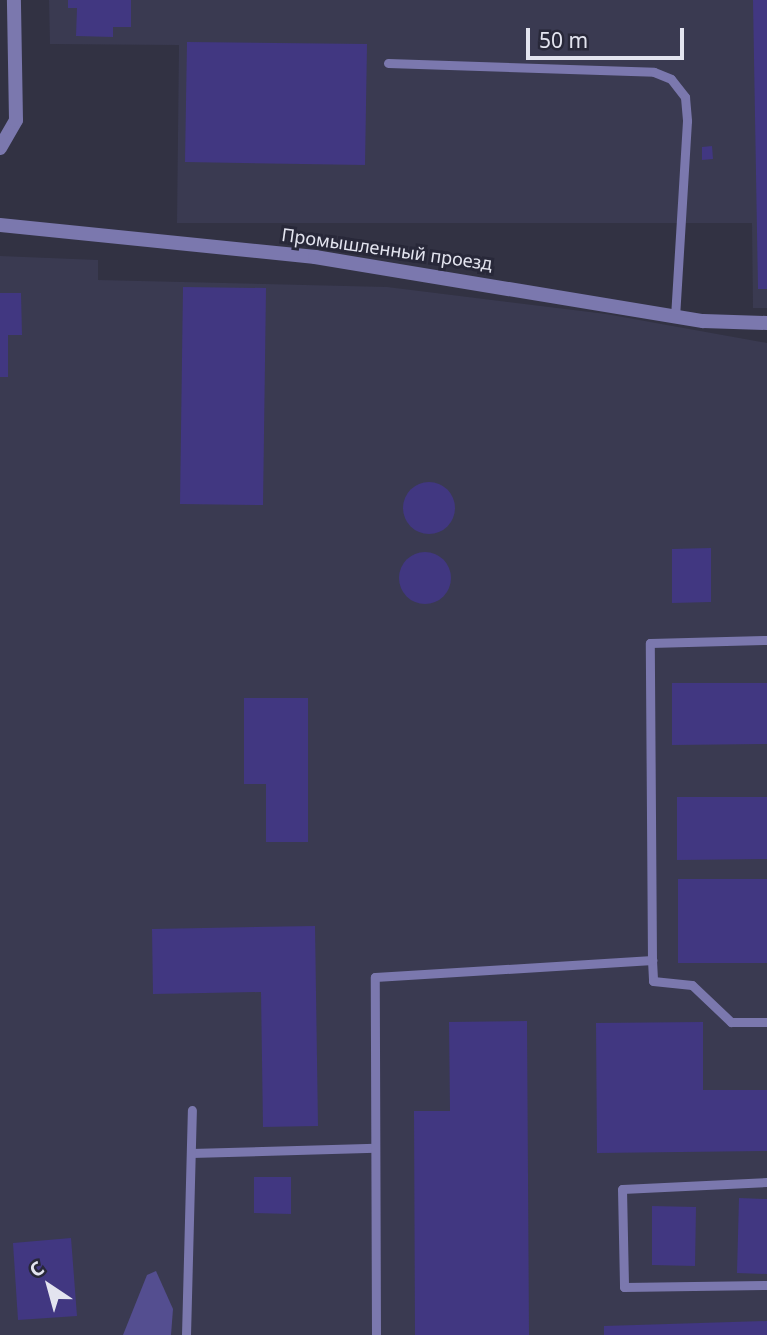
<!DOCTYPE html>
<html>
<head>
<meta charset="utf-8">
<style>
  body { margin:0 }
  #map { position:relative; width:767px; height:1335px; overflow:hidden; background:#323243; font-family:"Noto Sans",sans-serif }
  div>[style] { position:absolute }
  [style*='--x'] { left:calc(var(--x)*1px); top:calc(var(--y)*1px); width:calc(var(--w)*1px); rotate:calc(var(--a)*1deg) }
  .built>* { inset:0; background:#3a3a51 }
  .green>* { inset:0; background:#544e90 }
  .building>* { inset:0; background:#413781 }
  .round { border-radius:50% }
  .lane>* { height:9px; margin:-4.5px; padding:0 4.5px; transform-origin:4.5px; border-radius:4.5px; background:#7b78ae }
  .street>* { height:14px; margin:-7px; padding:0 7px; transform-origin:7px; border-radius:7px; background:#7b78ae }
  span { translate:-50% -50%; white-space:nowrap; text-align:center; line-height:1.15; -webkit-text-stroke:6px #282839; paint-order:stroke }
  .street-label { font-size:18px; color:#e3e4ef }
  .north { position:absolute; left:14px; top:1251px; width:70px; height:70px; -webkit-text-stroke:5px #282839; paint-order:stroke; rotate:324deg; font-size:19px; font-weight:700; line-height:28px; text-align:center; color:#e3e4ef }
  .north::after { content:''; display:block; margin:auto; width:24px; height:32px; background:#e3e4ef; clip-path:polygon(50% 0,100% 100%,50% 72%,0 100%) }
  .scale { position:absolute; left:526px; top:28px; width:158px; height:32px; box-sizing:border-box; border:4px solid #e3e4ef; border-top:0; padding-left:9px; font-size:21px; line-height:24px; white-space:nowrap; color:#e3e4ef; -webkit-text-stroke:5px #282839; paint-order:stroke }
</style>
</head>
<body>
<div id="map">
  <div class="built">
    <div style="clip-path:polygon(49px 0,767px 0,767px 308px,753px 308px,752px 223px,177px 223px,179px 45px,50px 44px)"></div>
    <div style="clip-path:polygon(0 256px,98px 260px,98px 280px,387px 287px,606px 314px,767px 343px,767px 1335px,0 1335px)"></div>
  </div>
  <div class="green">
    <div style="clip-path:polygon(156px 1271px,173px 1309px,171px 1335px,123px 1335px,147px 1275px)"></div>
  </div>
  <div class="building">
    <div style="clip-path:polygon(68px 0,131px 0,131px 27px,113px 27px,113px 37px,76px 36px,77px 8px,68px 8px)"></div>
    <div style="clip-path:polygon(753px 0,767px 0,767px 289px,758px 289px)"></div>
    <div style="clip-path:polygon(187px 42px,367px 44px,365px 165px,185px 162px)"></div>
    <div style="clip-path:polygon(712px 146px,713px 159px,702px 160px,702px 147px)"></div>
    <div style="clip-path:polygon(183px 287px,266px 288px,263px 505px,180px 504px)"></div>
    <div style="clip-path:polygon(0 293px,21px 293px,22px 335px,8px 335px,8px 377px,0 377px)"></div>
    <div class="round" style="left:403px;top:482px;width:52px;height:52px"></div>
    <div style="clip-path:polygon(711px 548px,711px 602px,672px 603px,672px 549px)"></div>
    <div class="round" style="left:399px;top:552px;width:52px;height:52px"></div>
    <div style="clip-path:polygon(672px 683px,767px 683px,767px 744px,672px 745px)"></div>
    <div style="clip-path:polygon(244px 698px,308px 698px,308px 842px,266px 842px,266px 784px,244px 784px)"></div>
    <div style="clip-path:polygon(677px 797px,767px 797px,767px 859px,677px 860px)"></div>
    <div style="clip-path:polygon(678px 879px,767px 879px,767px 963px,678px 963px)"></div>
    <div style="clip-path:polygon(315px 926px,318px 1126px,263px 1127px,261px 992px,153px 994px,152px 929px)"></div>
    <div style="clip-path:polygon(527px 1021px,529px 1335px,415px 1335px,414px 1111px,450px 1111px,449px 1022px)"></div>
    <div style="clip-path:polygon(703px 1022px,703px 1090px,767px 1090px,767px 1151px,597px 1153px,596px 1023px)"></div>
    <div style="clip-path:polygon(254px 1177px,291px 1177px,291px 1214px,254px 1213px)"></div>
    <div style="clip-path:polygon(739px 1198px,767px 1199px,767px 1274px,737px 1273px)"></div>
    <div style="clip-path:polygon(652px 1206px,696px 1207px,695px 1266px,652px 1265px)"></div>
    <div style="clip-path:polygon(71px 1238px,77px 1316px,18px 1320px,13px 1243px)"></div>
    <div style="clip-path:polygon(767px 1321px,767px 1335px,604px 1335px,604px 1326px)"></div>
  </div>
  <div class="lane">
    <div style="--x:388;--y:63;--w:266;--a:1.9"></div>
    <div style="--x:654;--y:72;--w:18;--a:22"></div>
    <div style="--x:671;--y:79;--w:23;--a:52"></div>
    <div style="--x:685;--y:97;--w:24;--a:85"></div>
    <div style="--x:687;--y:121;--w:195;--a:93.5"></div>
    <div style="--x:652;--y:960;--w:21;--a:87"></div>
    <div style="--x:653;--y:981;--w:39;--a:6"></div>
    <div style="--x:692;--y:985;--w:54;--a:43.5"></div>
    <div style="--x:731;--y:1022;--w:36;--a:0"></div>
    <div style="--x:191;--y:1153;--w:184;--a:-1.6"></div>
    <div style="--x:767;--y:1182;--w:145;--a:177.2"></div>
    <div style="--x:622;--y:1189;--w:98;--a:88.8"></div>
    <div style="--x:624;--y:1287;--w:143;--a:-0.8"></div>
    <div style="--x:186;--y:1335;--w:225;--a:-88.5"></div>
    <div style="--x:376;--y:1335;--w:358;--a:-90.2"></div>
    <div style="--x:375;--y:977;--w:278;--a:-3.5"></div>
    <div style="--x:652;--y:960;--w:317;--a:-90.4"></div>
    <div style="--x:650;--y:643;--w:117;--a:-1.5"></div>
  </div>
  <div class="street">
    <div style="--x:0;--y:148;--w:32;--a:-60"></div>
    <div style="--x:16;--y:120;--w:120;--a:-91"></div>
    <div style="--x:0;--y:225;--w:317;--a:5.8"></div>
    <div style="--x:315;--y:257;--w:393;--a:9.4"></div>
    <div style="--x:703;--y:321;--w:64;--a:1.8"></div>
  </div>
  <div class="street-label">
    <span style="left:387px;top:249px;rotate:8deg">Промышленный проезд</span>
  </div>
  <div class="north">С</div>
  <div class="scale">50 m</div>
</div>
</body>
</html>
